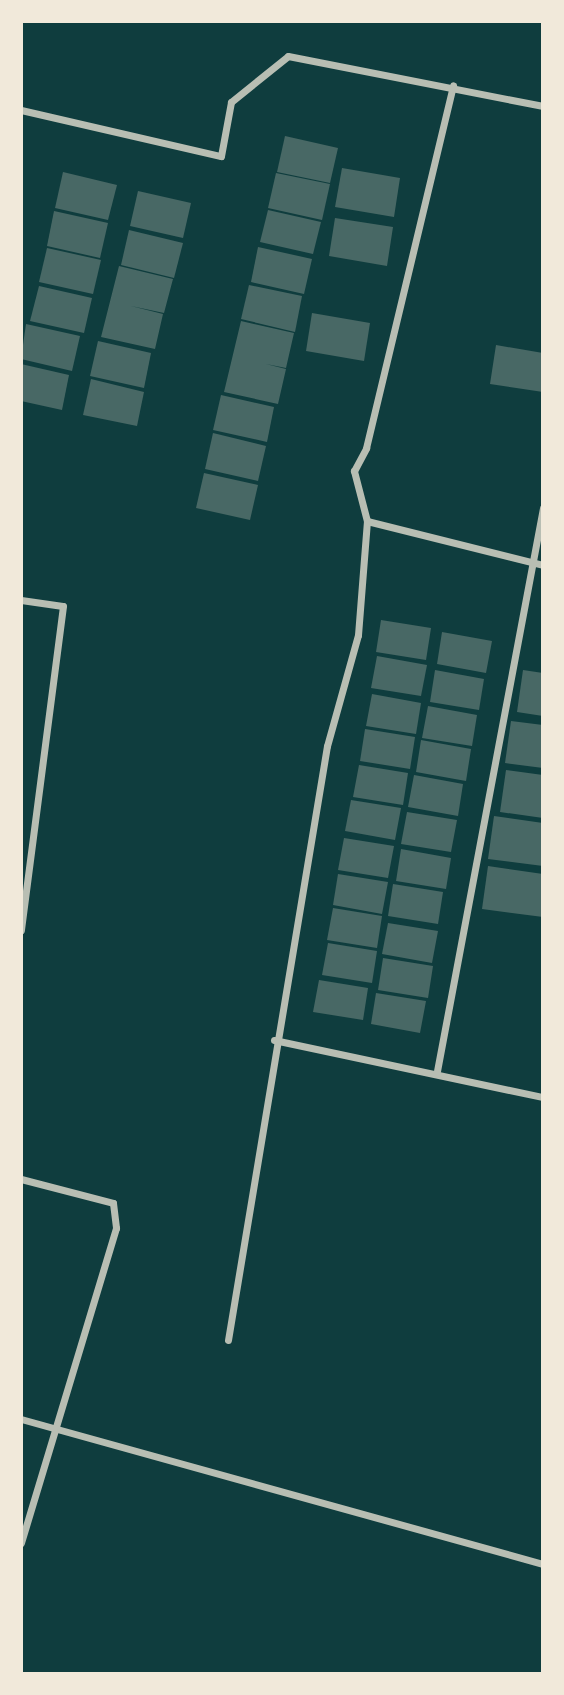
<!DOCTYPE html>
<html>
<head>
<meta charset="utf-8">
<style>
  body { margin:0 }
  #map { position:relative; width:564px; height:1695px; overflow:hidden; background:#0f3d3e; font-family:"Space Grotesk",sans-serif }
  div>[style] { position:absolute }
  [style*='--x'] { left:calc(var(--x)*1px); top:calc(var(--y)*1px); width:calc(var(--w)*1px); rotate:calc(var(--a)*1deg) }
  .building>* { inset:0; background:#486865 }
  .minor>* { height:7px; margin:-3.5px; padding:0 3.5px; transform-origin:3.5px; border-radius:3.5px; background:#b8beb3 }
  span { translate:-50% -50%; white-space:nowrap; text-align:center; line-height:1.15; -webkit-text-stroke:5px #f1e9da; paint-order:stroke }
  .frame { position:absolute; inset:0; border:23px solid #f1e9da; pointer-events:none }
</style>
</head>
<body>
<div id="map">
  <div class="building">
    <div style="clip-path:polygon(285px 136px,338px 148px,330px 183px,277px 172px)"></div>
    <div style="clip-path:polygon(342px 168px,400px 178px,394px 217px,335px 207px)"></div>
    <div style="clip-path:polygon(63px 172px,117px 185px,108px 220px,55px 208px)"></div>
    <div style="clip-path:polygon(276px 173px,330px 184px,322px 220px,268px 208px)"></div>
    <div style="clip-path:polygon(138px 191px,191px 203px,183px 238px,130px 226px)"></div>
    <div style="clip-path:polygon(268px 210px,321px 222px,313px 254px,260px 242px)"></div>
    <div style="clip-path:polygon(54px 211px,108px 223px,100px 258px,47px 246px)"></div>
    <div style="clip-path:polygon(335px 218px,393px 227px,387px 266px,329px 256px)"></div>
    <div style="clip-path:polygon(129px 230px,183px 243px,174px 278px,121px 265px)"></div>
    <div style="clip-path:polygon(258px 247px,312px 259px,304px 294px,251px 282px)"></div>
    <div style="clip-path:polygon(47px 248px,101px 260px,93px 294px,39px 282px)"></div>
    <div style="clip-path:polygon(119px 266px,173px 279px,164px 313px,131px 306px,163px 314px,155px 349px,101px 337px)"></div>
    <div style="clip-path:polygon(249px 285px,302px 296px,295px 332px,241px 319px)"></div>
    <div style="clip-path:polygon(39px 286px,92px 298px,84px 333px,30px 321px)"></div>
    <div style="clip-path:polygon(312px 313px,370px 323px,364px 361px,306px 351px)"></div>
    <div style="clip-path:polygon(241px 321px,294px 333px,286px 368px,266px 364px,286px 369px,278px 404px,224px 392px)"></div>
    <div style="clip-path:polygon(26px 324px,80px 336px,72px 371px,21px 359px)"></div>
    <div style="clip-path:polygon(98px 341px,151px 353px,144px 388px,90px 376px)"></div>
    <div style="clip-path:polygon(496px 345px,543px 353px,543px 392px,490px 384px)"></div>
    <div style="clip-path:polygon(21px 364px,69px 375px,62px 410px,21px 401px)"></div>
    <div style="clip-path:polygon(91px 379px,144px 392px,137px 426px,83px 415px)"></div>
    <div style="clip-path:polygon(221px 395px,274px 407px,267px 442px,213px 430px)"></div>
    <div style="clip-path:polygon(213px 433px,266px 446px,258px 481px,205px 469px)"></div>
    <div style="clip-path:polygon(204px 473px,258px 485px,250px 520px,196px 508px)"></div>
    <div style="clip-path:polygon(381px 620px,431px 628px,426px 660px,376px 652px)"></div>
    <div style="clip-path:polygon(442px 632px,492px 641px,486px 673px,437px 664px)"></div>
    <div style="clip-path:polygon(377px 656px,427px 665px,421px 696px,371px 688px)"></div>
    <div style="clip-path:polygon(435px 670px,484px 679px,479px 710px,430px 702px)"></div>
    <div style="clip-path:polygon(523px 670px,543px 673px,543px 716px,517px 712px)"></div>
    <div style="clip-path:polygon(372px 694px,421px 703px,416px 734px,366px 726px)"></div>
    <div style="clip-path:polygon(428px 706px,477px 715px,472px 746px,422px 738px)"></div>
    <div style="clip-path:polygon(511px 721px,543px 725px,543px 768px,505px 763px)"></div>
    <div style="clip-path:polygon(365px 729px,415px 737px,410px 769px,360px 761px)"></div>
    <div style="clip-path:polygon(421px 740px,471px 749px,466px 781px,416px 772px)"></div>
    <div style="clip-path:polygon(359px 765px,408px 773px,403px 805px,353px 797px)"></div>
    <div style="clip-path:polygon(506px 770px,543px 775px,543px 818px,500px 812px)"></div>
    <div style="clip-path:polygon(414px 775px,463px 784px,458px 816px,408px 807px)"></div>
    <div style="clip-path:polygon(351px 800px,401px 808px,395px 840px,345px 831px)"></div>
    <div style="clip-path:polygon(407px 812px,457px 820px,451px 852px,401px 844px)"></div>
    <div style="clip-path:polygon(494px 816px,543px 823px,543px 866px,488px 859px)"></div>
    <div style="clip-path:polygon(344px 838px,394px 846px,388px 878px,338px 870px)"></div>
    <div style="clip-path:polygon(401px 849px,451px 858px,446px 889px,396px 881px)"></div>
    <div style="clip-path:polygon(488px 866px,543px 874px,543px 917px,482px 909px)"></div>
    <div style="clip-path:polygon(338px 874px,388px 882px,382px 914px,333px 905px)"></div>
    <div style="clip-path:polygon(393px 884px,443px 892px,438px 924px,388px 916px)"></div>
    <div style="clip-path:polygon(333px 908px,382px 916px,377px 948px,327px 940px)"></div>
    <div style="clip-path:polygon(388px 923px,438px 931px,432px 963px,382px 954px)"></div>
    <div style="clip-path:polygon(328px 943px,377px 951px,372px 983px,322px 975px)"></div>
    <div style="clip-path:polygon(383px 958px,433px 966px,428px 998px,378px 990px)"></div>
    <div style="clip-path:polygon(319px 980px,368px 988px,363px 1020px,313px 1012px)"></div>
    <div style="clip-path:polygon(376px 993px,426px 1001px,420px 1033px,371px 1024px)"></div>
  </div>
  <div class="minor">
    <div style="--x:21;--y:110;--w:205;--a:13"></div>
    <div style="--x:221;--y:156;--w:55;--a:-79.5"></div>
    <div style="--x:231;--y:102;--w:73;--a:-38.9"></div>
    <div style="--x:288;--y:56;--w:260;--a:11.1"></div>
    <div style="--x:367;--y:521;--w:181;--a:14"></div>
    <div style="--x:21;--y:600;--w:42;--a:8.1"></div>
    <div style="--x:63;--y:606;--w:327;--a:97.4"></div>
    <div style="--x:274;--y:1040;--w:275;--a:12"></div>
    <div style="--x:437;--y:1071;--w:573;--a:-79.34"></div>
    <div style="--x:21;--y:1179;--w:95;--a:14.6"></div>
    <div style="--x:113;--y:1203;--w:25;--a:83"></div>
    <div style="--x:116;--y:1228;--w:329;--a:106.8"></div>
    <div style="--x:228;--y:1340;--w:602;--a:-80.54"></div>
    <div style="--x:327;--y:746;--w:115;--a:-74.4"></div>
    <div style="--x:358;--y:635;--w:114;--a:-85.5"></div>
    <div style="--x:367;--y:521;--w:52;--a:-104.6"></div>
    <div style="--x:354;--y:471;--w:26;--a:-62"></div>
    <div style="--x:366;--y:448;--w:373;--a:-76.5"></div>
    <div style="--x:21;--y:1419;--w:542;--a:15.52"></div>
  </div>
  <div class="frame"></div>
</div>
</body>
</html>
